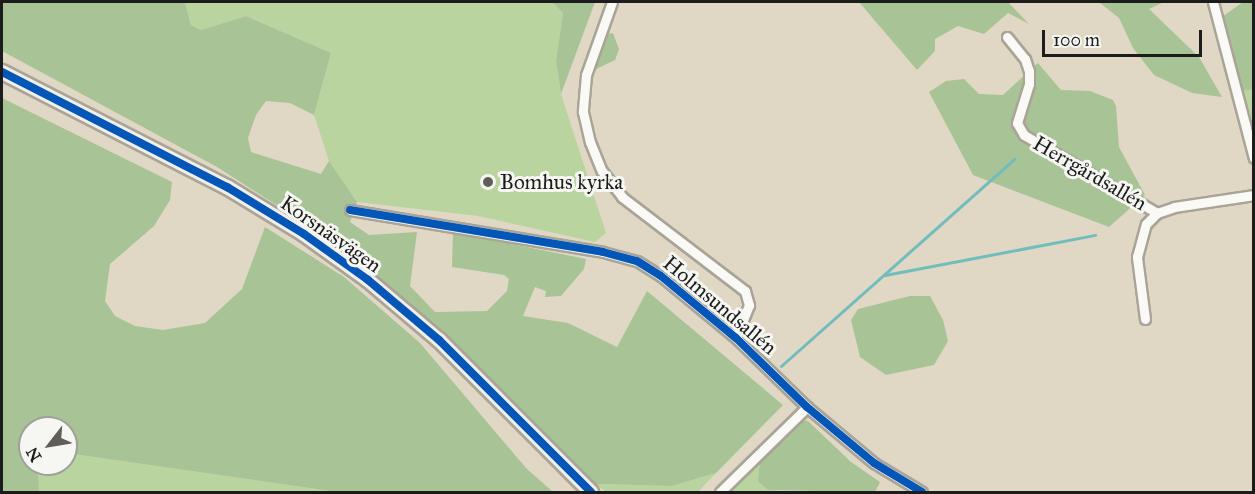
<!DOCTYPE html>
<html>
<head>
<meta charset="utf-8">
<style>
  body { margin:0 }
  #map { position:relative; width:1255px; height:494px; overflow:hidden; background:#e0d8c5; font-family:"IM FELL Great Primer",serif }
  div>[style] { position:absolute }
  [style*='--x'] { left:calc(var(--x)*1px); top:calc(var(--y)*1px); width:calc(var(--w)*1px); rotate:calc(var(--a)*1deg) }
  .green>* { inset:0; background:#bad4a0 }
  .forest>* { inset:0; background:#a8c396 }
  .stream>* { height:3px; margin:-1.5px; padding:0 1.5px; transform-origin:1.5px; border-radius:1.5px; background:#71bdbd }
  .roads { filter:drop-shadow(2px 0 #a9a498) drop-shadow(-2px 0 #a9a498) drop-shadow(0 2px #a9a498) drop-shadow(0 -2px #a9a498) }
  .street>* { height:9px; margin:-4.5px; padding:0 4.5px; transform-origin:4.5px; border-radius:4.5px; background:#faf9f6 }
  .secondary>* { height:14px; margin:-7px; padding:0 7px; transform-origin:7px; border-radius:7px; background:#f3efe8 }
  .cycleway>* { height:8px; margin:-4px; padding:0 4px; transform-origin:4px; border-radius:4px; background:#0057b8 }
  .dots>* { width:16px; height:16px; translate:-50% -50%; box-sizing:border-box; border:3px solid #f6f6f2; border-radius:50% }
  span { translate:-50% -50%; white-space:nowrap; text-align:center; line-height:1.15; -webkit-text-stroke:6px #f6f6f2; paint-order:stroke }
  .street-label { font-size:21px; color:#1c1c1c }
  .poi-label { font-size:21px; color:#1c1c1c }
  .left { translate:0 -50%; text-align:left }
  .frame { position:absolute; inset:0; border:3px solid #1c1c1c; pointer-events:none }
  .north { position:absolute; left:18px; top:416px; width:60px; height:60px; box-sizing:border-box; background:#f6f6f2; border:2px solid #9f9f9c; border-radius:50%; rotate:239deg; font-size:16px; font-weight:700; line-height:24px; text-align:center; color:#1c1c1c }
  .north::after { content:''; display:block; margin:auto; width:21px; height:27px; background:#615e57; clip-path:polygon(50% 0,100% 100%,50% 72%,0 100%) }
  .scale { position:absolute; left:1042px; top:30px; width:160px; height:27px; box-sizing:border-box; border:3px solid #1c1c1c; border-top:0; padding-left:8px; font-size:18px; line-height:21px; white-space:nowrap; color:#1c1c1c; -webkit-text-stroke:4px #f6f6f2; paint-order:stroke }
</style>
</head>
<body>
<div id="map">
  <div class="green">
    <div style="clip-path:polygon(185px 2px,552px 2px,563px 13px,556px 61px,561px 94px,606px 233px,595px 242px,478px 216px,357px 202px,329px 161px,314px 115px,331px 53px,246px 16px,201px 30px,191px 25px)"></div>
    <div style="clip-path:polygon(1253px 89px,1253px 139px,1239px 92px)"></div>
    <div style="clip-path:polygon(66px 453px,337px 492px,39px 492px,38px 464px,66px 464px)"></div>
    <div style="clip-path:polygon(760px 460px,759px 481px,778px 492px,728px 492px)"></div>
    <div style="clip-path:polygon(716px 473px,698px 492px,606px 492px,596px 484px,672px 486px)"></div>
  </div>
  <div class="forest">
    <div style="clip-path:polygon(2px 2px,185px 2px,191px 25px,201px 30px,246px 16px,331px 53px,314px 115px,290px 103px,266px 101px,256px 115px,248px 138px,251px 152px,321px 174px,329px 161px,357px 202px,350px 222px,369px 235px,417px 232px,410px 286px,435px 312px,487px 311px,507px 291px,509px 279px,504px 275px,452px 267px,453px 232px,586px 259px,584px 269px,561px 296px,545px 297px,546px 291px,535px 287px,523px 316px,568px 323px,617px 347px,647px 291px,783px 405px,716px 473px,672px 486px,596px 484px,437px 328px,339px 245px,217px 167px,2px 51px)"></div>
    <div style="clip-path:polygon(552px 2px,595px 2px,561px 94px,556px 61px,563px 13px)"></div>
    <div style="clip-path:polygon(859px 2px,1008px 2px,1029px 24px,1008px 13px,984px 34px,958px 26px,935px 39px,935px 51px,917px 70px)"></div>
    <div style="clip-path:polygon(1099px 2px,1164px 2px,1149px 9px,1199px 57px,1222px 97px,1192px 93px,1154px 75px,1133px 48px,1119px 18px)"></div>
    <div style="clip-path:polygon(1243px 2px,1253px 2px,1253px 89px,1239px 92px,1222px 17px)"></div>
    <div style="clip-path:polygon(613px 33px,619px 49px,615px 60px,592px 71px,606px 34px)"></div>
    <div style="clip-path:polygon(1038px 63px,1061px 90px,1090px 91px,1113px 100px,1116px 106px,1119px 147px,1145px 195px,1109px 227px,973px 175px,929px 92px,946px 81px,964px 79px,979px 94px,1003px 95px)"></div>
    <div style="clip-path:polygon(2px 98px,172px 182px,170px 200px,154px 226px,110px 264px,105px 301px,115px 316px,135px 326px,163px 330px,205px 323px,242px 289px,265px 227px,344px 277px,420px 343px,526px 468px,553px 492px,337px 492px,66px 453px,66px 428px,30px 428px,30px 464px,38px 464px,39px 492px,2px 492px)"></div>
    <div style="clip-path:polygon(910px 296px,930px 296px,943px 320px,948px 341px,934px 365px,886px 375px,860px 357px,851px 320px,858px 309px)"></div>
    <div style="clip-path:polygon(799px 420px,808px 421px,851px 462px,880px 482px,875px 492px,768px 490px,758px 481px,760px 460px)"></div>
  </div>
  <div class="stream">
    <div style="--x:885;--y:275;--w:214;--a:-10.8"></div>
    <div style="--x:781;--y:366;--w:312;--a:-41.6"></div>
  </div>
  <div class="roads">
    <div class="street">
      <div style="--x:612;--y:2;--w:77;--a:109.6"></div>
      <div style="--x:586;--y:75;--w:37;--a:95"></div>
      <div style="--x:583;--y:112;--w:31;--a:77"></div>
      <div style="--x:590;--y:142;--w:31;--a:68"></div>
      <div style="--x:602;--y:171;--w:33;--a:52"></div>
      <div style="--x:622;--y:197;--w:155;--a:37.4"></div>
      <div style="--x:745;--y:291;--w:15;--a:74"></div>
      <div style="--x:749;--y:305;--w:35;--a:112"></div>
      <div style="--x:1213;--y:2;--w:161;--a:75.3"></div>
      <div style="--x:1007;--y:37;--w:28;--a:51"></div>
      <div style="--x:1025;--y:59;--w:13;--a:72"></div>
      <div style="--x:1029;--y:71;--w:13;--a:90"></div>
      <div style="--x:1029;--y:84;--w:41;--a:107.1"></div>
      <div style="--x:1017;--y:123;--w:14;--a:60"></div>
      <div style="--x:1024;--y:135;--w:154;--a:30.4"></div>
      <div style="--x:350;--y:210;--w:256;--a:9.4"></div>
      <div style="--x:603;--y:252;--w:35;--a:15"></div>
      <div style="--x:637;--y:261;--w:28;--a:32"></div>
      <div style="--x:661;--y:276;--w:97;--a:39.6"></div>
      <div style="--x:736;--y:338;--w:99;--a:44.2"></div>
      <div style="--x:807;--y:407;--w:87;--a:39.9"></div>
      <div style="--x:874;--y:463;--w:56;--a:31.1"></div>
      <div style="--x:1145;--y:319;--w:63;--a:-97.4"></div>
      <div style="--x:1137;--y:257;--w:34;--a:-75"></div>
      <div style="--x:1146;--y:224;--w:16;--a:-45"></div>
      <div style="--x:1157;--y:213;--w:18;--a:-19"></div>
      <div style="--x:1174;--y:207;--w:81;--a:-8.5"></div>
      <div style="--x:720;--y:492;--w:122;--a:-44.3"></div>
    </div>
    <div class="secondary">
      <div style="--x:2;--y:72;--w:253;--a:27.1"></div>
      <div style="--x:227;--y:187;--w:90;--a:31.4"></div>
      <div style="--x:304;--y:234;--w:79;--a:35.7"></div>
      <div style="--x:368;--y:280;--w:93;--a:40.2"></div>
      <div style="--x:439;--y:340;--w:215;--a:45"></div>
    </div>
  </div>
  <div class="cycleway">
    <div style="--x:2;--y:72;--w:253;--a:27.1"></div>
    <div style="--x:227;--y:187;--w:90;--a:31.4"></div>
    <div style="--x:304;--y:234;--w:79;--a:35.7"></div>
    <div style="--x:368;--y:280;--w:93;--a:40.2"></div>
    <div style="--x:439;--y:340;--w:215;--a:45"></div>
    <div style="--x:350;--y:210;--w:256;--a:9.4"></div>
    <div style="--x:603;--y:252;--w:35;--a:15"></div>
    <div style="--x:637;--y:261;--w:28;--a:32"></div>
    <div style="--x:661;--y:276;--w:97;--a:39.6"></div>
    <div style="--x:736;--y:338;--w:99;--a:44.2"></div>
    <div style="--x:807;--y:407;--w:87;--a:39.9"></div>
    <div style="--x:874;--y:463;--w:56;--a:31.1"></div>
  </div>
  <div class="dots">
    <div style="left:488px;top:182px;background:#615e57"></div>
  </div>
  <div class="street-label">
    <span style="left:1090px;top:173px;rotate:30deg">Herrgårdsallén</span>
    <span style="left:331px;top:234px;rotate:35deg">Korsnäsvägen</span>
    <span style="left:720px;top:305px;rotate:40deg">Holmsundsallén</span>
  </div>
  <div class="poi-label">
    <span class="left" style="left:500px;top:182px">Bomhus kyrka</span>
  </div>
  <div class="frame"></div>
  <div class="north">N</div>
  <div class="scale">100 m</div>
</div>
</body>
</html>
